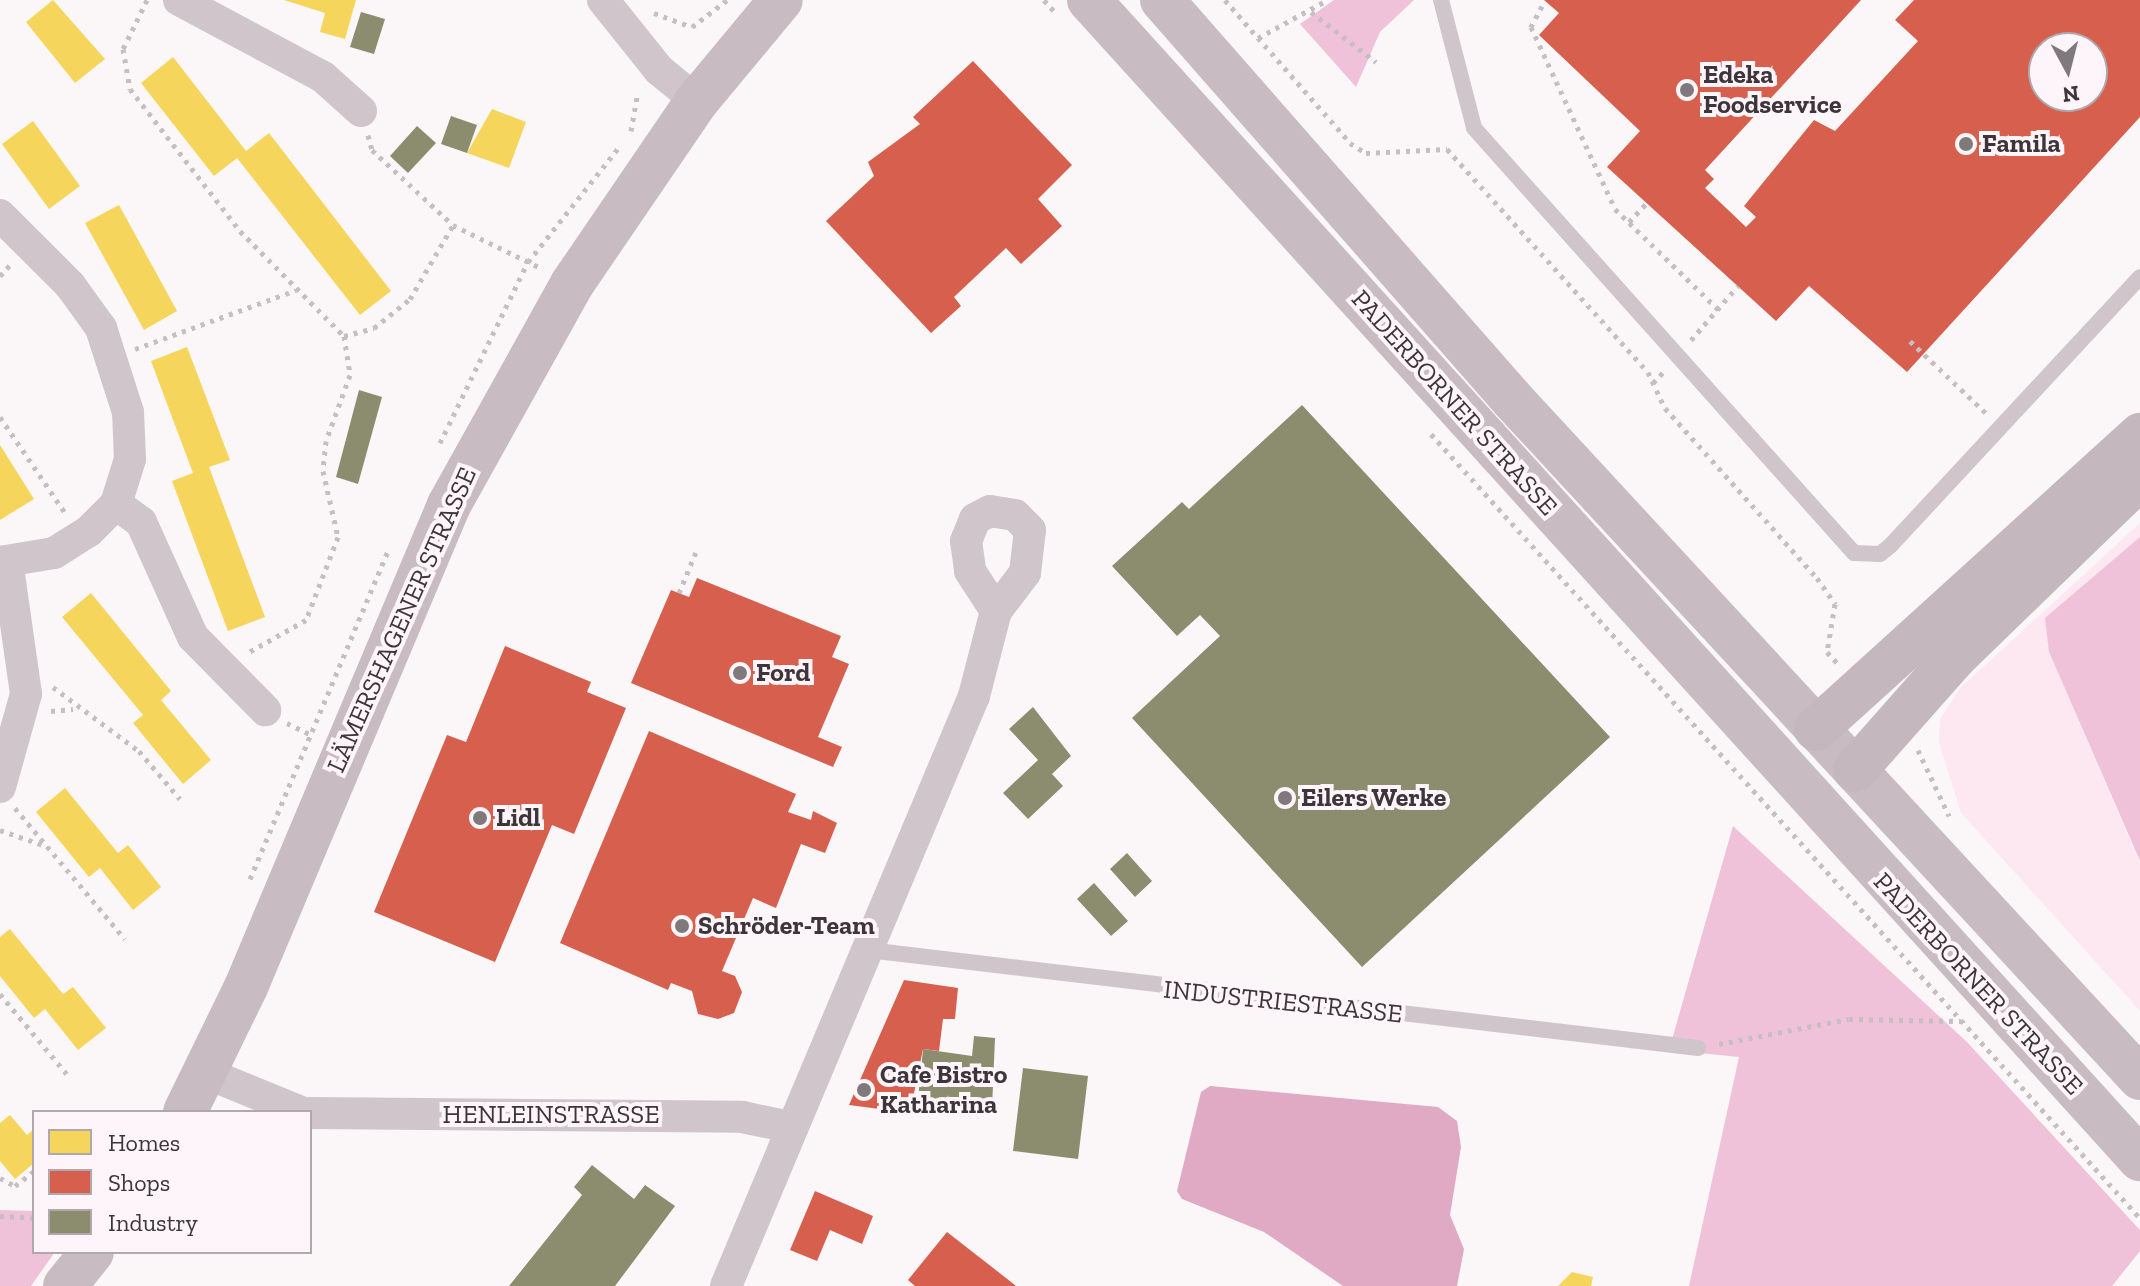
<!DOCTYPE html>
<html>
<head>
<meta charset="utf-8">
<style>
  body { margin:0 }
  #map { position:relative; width:2140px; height:1286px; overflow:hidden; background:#fbf7f9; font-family:"Zilla Slab",serif }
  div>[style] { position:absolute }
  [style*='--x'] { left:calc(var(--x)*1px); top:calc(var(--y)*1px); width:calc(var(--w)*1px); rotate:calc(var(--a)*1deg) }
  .green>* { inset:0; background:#fde8f2 }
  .forest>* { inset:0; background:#efc2d9 }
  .water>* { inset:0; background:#e0a9c4 }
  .homes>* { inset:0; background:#f6d55c }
  .shops>* { inset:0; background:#d6604d }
  .industry>* { inset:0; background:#8c8c6e }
  .path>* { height:5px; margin-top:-2.5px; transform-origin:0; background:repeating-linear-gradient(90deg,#c6bec2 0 4px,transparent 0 10px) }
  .service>* { height:16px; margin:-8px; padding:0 8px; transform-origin:8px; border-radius:8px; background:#d0c5ca }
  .minor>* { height:32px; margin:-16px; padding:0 16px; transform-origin:16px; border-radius:16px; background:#d0c5ca }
  .secondary>* { height:44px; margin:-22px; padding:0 22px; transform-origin:22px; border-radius:22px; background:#c8bbc1 }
  .motorway>* { height:44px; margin:-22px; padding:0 22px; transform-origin:22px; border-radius:22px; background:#c5b7be }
  .dots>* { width:22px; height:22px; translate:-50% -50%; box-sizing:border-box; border:4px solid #fdf5f9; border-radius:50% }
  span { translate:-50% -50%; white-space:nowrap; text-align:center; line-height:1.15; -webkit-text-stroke:8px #fdf5f9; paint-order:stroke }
  .poi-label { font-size:26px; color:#3d3539; font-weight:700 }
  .left { translate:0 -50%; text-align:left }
  .street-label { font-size:26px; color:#3d3539 }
  .legend { position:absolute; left:32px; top:1110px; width:280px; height:144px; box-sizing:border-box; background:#fdf5f9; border:2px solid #b0a8ac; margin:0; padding:10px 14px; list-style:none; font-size:24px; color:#3d3539 }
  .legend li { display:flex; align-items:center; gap:16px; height:40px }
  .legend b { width:40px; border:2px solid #b0a8ac }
  .north { position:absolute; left:2028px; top:32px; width:80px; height:80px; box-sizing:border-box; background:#fdf5f9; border:2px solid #b0a8ac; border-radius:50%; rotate:173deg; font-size:22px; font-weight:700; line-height:32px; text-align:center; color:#3d3539 }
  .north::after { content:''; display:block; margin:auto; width:28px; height:36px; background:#80797c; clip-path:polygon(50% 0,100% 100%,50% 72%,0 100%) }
</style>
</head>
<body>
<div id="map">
  <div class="green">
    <div style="clip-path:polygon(2140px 523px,2140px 537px,2049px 652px,2140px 864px,2140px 1011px,1961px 813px,1939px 743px,1940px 719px,1960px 688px)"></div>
  </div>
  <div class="forest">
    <div style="clip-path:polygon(1334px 0,1414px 0,1380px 32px,1356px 87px,1300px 24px)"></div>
    <div style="clip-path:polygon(2140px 537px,2140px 861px,2049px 652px,2045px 618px)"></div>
    <div style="clip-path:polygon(1733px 826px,1967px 1042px,2140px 1230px,2140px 1251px,2112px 1286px,1689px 1286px,1739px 1057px,1669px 1050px)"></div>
    <div style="clip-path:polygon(0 1210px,34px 1211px,34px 1252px,55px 1252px,31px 1286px,0 1286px)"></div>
  </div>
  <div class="water">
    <div style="clip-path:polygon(1210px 1086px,1438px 1107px,1457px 1121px,1461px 1147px,1450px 1215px,1464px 1249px,1457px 1286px,1343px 1286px,1264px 1232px,1182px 1199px,1177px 1191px,1201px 1092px)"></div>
  </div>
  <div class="homes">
    <div style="clip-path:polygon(53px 0,105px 59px,75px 83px,26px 22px)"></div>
    <div style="clip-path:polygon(284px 0,356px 0,345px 39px,320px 32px,325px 13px)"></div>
    <div style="clip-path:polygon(173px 57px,246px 151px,269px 133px,391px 291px,360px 315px,237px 158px,214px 176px,141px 83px)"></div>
    <div style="clip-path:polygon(492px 109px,526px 122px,509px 168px,467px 153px)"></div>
    <div style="clip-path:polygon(33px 121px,80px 186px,49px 209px,2px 144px)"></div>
    <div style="clip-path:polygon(119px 205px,177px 311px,144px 330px,85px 223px)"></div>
    <div style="clip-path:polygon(187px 347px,230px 460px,209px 467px,265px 617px,228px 631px,172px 481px,193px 473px,151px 361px)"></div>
    <div style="clip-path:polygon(0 445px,34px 499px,0 520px)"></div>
    <div style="clip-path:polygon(91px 593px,171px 691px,161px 700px,211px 760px,183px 784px,133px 723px,143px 715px,62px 617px)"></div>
    <div style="clip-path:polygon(65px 788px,118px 853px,128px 845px,161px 887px,133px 910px,100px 868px,89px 877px,36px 812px)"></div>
    <div style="clip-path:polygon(10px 929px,63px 994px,73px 987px,106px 1028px,78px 1050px,45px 1009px,34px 1018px,0 976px,0 937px)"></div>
    <div style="clip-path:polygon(10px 1115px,27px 1135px,34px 1129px,34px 1163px,15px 1179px,0 1161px,0 1123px)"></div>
    <div style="clip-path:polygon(1572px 1272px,1593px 1277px,1591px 1286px,1558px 1286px)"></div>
  </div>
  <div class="shops">
    <div style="clip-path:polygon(evenodd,1544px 0,1861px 0,1705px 170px,1714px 179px,1705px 188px,1746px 227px,1756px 217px,1744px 206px,1814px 120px,1835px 131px,1918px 41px,1895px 20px,1914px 0,2140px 0,2140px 117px,1907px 372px,1809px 286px,1776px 321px,1607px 167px,1640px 131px,1539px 35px,1559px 13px,1544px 0,2044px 48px,2092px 48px,2092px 96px,2044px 96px,2044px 48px)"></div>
    <div style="clip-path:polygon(973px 61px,1072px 165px,1038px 199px,1062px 226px,1021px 264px,1006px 248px,954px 297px,961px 306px,931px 333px,826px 221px,874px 176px,868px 162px,920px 124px,913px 117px)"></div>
    <div style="clip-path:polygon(697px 578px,841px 636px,832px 657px,849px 664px,818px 737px,842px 747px,833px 767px,631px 683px,671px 590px,689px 597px)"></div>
    <div style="clip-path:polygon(505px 646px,591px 682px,587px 692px,626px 708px,574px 834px,552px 825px,495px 962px,374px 912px,447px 735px,466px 742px)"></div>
    <div style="clip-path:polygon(649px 731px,796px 794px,788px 812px,811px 820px,813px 811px,837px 823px,825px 853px,801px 844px,776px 908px,753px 898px,722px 971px,735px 976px,742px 992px,734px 1013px,718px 1019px,698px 1014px,692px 991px,671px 983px,668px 990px,560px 943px)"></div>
    <div style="clip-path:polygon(904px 980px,958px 988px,955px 1019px,943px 1019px,939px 1051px,923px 1049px,910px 1113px,849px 1105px)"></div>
    <div style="clip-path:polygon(815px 1191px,873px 1216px,862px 1244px,830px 1230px,817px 1261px,790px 1250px)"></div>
    <div style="clip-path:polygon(947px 1232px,1006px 1278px,1016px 1286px,915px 1286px,908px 1280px)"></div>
  </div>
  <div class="industry">
    <div style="clip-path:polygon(361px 12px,385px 19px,374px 54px,350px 47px)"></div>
    <div style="clip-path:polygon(451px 116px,477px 125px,467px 153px,441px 144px)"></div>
    <div style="clip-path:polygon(417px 126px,436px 143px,408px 173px,390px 156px)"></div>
    <div style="clip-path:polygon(359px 390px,382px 397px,358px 484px,336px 477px)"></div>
    <div style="clip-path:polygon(1302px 405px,1610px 737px,1362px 967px,1132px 718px,1220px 636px,1200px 615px,1177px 636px,1112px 566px,1182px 502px,1189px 509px)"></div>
    <div style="clip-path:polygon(1033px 707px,1071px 756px,1052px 774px,1063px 786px,1028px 819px,1003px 793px,1038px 760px,1009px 729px)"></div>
    <div style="clip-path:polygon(1127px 853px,1152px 881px,1135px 897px,1110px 869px)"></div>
    <div style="clip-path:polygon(1094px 883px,1128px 921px,1111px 936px,1077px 899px)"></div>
    <div style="clip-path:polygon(974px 1036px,995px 1038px,992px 1108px,918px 1099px,923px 1049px,972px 1056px)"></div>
    <div style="clip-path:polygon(1023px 1068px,1088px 1076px,1078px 1159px,1013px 1151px)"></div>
    <div style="clip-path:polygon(592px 1165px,634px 1199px,645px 1185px,675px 1206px,615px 1286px,509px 1286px,582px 1195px,574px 1187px)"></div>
  </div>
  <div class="path">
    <div style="--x:147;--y:0;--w:55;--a:116.1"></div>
    <div style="--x:123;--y:49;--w:41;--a:80.1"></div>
    <div style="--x:130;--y:89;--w:180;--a:52.2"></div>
    <div style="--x:240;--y:231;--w:148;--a:45.3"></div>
    <div style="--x:344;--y:336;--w:39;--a:81"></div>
    <div style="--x:350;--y:375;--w:70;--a:110"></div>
    <div style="--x:326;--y:441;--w:30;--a:96"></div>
    <div style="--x:323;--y:471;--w:68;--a:77.2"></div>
    <div style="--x:338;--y:537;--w:89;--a:111.1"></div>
    <div style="--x:306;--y:620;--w:65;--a:150.7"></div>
    <div style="--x:1044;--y:0;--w:15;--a:48"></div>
    <div style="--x:1225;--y:0;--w:190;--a:48.8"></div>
    <div style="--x:1350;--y:143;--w:19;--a:32"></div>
    <div style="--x:1366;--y:153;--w:81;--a:-2.8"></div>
    <div style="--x:1447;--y:149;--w:300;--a:48"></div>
    <div style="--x:1648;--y:372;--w:40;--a:65"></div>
    <div style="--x:1665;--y:408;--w:228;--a:48.2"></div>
    <div style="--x:1817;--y:578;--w:32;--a:55"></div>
    <div style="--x:1835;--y:604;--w:49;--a:99.5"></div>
    <div style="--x:1827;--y:652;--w:16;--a:47"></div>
    <div style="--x:1542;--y:6;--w:24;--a:118"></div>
    <div style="--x:1531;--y:27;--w:200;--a:65.2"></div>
    <div style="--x:1615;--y:209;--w:144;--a:44.2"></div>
    <div style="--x:1311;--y:12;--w:82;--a:37.6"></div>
    <div style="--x:654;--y:13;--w:40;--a:20.2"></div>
    <div style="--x:692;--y:27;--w:44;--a:-37.6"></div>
    <div style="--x:1258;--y:38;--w:79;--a:-28.8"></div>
    <div style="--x:631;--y:131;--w:40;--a:-80"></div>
    <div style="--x:368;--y:135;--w:16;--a:75"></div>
    <div style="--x:372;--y:150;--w:110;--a:42.8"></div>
    <div style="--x:453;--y:225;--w:100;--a:26.1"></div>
    <div style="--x:1629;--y:222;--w:26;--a:-47"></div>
    <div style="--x:0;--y:276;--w:15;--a:-48"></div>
    <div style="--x:344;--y:336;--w:31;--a:-15"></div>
    <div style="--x:374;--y:328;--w:46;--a:-38.9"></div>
    <div style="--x:410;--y:299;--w:86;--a:-59.8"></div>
    <div style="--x:1691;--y:340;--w:72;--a:-49"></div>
    <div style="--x:1910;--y:341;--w:105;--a:43.5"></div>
    <div style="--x:135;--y:349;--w:171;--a:-20.1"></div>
    <div style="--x:1653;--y:383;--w:19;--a:-47"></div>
    <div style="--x:0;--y:417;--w:117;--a:55.8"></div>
    <div style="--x:1431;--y:434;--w:1057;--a:47.88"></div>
    <div style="--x:440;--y:443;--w:201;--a:-64.1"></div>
    <div style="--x:528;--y:262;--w:148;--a:-51.6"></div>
    <div style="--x:679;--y:593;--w:44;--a:-67.5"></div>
    <div style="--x:53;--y:687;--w:107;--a:36.7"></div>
    <div style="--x:139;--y:751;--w:63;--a:49.5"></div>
    <div style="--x:51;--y:711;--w:22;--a:-5"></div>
    <div style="--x:287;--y:723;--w:25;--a:26"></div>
    <div style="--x:1918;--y:750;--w:73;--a:64.8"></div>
    <div style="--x:15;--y:808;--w:171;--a:50"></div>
    <div style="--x:0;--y:830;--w:49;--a:19.2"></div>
    <div style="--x:250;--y:879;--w:358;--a:-67.2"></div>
    <div style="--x:0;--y:994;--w:104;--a:50.1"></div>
    <div style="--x:1719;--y:1044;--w:132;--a:-10.9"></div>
    <div style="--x:1849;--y:1019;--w:112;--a:1"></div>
    <div style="--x:0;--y:1178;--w:17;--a:28"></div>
    <div style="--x:15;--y:1186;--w:24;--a:-38"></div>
    <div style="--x:0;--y:1216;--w:34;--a:3"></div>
  </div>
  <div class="service">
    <div style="--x:1441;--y:0;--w:132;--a:75.5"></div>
    <div style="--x:1474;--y:128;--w:570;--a:48.2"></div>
    <div style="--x:1854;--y:553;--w:26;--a:2"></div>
    <div style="--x:1880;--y:554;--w:14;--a:-39"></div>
    <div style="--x:1891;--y:545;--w:366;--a:-47.1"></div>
    <div style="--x:868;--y:950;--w:836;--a:6.73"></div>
  </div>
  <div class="minor">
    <div style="--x:179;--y:0;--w:163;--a:28.1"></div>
    <div style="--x:323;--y:77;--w:51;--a:41.8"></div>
    <div style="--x:603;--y:0;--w:90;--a:51.3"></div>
    <div style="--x:659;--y:70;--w:49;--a:39.2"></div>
    <div style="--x:0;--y:215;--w:99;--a:45"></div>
    <div style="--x:70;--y:285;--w:53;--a:54.2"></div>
    <div style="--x:101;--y:328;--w:88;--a:72.2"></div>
    <div style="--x:128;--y:412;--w:47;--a:87.6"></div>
    <div style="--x:130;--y:459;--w:47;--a:107.3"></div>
    <div style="--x:116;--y:504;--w:38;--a:135"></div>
    <div style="--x:89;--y:531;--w:41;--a:147.8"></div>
    <div style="--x:54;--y:553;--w:55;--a:170.5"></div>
    <div style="--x:116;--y:504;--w:31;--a:36"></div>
    <div style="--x:141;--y:522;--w:126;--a:65.7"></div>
    <div style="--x:193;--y:637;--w:103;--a:45.4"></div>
    <div style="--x:0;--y:787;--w:97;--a:-74.4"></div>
    <div style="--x:26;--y:694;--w:134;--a:-98.1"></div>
    <div style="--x:206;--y:1073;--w:103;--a:22.3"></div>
    <div style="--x:310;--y:1113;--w:432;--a:0.5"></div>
    <div style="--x:742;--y:1117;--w:49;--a:11.8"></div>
    <div style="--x:726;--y:1286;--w:640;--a:-67.2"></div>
    <div style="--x:974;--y:696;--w:88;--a:-75.5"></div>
    <div style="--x:996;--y:611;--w:48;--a:-52.7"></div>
    <div style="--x:1025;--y:573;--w:43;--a:-83.4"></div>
    <div style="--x:1030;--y:530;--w:21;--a:-135"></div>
    <div style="--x:1015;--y:515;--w:25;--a:-171"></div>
    <div style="--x:990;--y:511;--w:17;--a:152"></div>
    <div style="--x:975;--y:519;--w:24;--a:112"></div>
    <div style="--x:966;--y:541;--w:30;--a:82"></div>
    <div style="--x:970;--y:571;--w:48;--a:57"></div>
  </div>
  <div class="secondary">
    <div style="--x:1089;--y:0;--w:1565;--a:47.8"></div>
    <div style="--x:1162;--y:0;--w:531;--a:48.74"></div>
    <div style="--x:1512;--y:399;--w:925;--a:47.23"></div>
    <div style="--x:185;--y:1112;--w:139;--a:-64"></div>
    <div style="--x:246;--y:987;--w:523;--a:-67.16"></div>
    <div style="--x:449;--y:505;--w:253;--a:-60.9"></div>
    <div style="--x:572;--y:284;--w:222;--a:-55.7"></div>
    <div style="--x:697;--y:101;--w:131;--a:-50.3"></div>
    <div style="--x:65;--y:1286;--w:43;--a:-51.5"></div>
  </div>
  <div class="motorway">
    <div style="--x:1816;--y:729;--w:438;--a:-42.2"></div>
    <div style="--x:1855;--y:770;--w:149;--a:-48.5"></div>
    <div style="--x:1954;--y:658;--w:259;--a:-44.1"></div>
  </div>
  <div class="dots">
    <div style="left:1687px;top:90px;background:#80797c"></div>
    <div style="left:1966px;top:144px;background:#80797c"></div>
    <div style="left:740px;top:673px;background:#80797c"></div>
    <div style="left:1285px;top:798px;background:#80797c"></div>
    <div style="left:480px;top:818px;background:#80797c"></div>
    <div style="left:682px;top:926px;background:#80797c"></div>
    <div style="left:864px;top:1090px;background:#80797c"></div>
  </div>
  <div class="poi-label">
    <span class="left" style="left:1703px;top:90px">Edeka<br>Foodservice</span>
    <span class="left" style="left:1982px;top:144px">Famila</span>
    <span class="left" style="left:756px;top:673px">Ford</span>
    <span class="left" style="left:1301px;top:798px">Eilers Werke</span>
    <span class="left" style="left:496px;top:818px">Lidl</span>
    <span class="left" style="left:698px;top:926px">Schröder-Team</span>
    <span class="left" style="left:880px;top:1090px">Cafe Bistro<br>Katharina</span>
  </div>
  <div class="street-label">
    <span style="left:1454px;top:403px;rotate:48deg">PADERBORNER STRASSE</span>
    <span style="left:402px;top:620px;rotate:-66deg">LÄMERSHAGENER STRASSE</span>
    <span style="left:1978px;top:984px;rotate:47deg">PADERBORNER STRASSE</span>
    <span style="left:1283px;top:1002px;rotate:6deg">INDUSTRIESTRASSE</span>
    <span style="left:551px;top:1115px">HENLEINSTRASSE</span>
  </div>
  <ul class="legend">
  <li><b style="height:22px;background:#f6d55c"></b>Homes</li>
  <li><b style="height:22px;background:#d6604d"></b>Shops</li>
  <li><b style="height:22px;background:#8c8c6e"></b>Industry</li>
  </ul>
  <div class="north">N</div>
</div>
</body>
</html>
